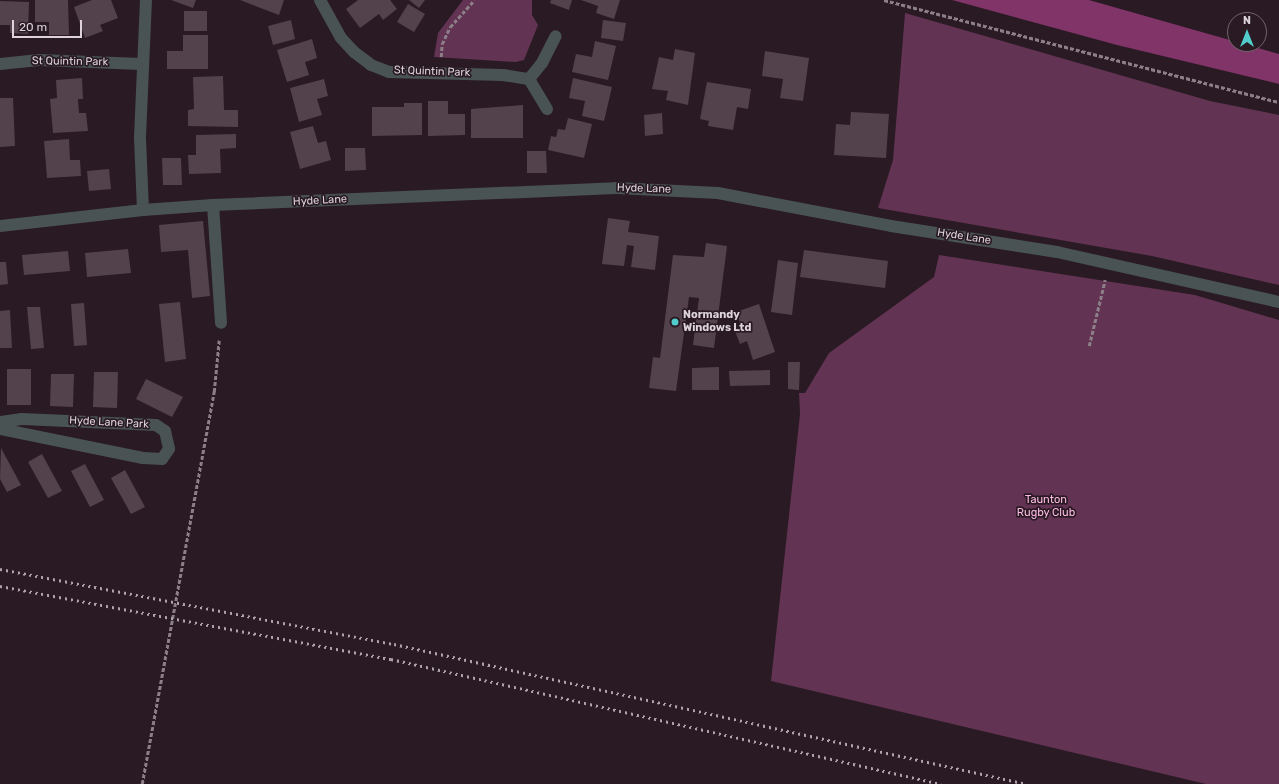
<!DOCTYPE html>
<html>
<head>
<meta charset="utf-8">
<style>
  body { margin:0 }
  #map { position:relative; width:1279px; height:784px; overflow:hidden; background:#291a23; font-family:Rubik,sans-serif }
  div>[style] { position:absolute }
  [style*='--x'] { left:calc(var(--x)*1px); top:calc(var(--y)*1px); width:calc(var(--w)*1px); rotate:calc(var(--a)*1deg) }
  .green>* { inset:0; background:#623352 }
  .water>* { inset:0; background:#803468 }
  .building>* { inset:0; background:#53424c }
  .path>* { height:2.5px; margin-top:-1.25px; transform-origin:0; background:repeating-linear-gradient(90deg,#8c7f87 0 4px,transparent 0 6px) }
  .minor>* { height:12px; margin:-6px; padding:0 6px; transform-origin:6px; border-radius:6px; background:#495353 }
  .rail>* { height:3px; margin-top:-1.5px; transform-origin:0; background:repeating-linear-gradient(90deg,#aea3a9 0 2px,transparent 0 6px) }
  .dots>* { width:11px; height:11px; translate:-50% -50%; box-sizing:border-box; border:2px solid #291a23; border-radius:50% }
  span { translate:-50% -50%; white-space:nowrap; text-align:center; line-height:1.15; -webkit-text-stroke:3.5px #291a23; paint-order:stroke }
  .street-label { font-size:11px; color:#ddd3d9 }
  .poi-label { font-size:11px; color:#ddd3d9; font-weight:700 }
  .left { translate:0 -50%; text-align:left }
  .park-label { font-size:11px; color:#febce5 }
  .north { position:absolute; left:1227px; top:12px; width:40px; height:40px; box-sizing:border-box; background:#291a23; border:1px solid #71646c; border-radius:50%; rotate:0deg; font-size:11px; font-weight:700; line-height:16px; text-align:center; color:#ddd3d9 }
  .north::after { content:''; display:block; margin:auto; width:14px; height:18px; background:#53cdcb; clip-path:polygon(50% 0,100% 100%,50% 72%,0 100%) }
  .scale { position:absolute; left:12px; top:20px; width:70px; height:18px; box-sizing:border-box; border:2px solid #ddd3d9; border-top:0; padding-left:5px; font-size:12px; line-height:14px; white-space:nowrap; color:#ddd3d9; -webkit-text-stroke:3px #291a23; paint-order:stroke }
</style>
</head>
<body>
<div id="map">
  <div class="green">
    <div style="clip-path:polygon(463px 0,532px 0,532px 15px,538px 25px,524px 60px,516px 62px,434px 57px,438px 33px)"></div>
    <div style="clip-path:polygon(905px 13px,1210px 101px,1279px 115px,1279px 285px,1152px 256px,878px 208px,893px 160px)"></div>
    <div style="clip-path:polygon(939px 255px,1195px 295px,1279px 320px,1279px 784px,1206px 784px,771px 681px,800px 414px,799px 393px,805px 393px,829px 353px,934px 277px)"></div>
  </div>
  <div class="water">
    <div style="clip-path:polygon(952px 0,1089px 0,1279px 54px,1279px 84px,1117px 45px)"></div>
  </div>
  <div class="building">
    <div style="clip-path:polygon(35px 0,68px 0,69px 35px,49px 35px,49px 22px,35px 22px)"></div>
    <div style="clip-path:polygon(92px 0,111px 0,118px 18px,100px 25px,103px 31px,85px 38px,74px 7px)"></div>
    <div style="clip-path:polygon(171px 0,196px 0,193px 8px)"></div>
    <div style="clip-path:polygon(240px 0,284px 0,279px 15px)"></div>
    <div style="clip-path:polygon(358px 0,390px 0,397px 9px,383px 20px,379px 14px,360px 28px,346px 9px)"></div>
    <div style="clip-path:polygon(409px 0,425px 0,419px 8px)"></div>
    <div style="clip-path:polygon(551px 0,572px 0,569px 10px,550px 3px)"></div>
    <div style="clip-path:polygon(581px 0,620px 0,614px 19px,596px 13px,598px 6px)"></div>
    <div style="clip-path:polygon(0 1px,29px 2px,28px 34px,10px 33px,10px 25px,0 25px)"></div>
    <div style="clip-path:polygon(408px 4px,425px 14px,414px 32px,397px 22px)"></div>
    <div style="clip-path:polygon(184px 11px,207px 11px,207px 31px,184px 31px)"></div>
    <div style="clip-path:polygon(291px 20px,295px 39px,273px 45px,268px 26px)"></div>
    <div style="clip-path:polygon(603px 20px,626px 23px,623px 41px,601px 38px)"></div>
    <div style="clip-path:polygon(183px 35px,208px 35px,208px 69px,167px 69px,167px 51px,183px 51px)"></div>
    <div style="clip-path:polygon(312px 39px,317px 58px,305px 62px,309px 75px,287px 82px,277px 50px)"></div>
    <div style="clip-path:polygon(595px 41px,616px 46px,608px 80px,572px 72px,576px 54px,592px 57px)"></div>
    <div style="clip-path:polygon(675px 49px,695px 53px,688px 105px,666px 100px,668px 91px,652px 89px,659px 57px,673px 60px)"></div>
    <div style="clip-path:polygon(765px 51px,809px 58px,803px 101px,780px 98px,783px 79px,762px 76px)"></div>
    <div style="clip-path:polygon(223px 76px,224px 110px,238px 110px,238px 127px,188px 126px,188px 110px,194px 109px,193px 77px)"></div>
    <div style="clip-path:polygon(82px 78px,83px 99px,78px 99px,79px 113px,86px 113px,88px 131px,53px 133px,50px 99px,57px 98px,56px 80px)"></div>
    <div style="clip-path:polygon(573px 78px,612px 87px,604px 121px,582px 116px,585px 101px,569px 98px)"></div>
    <div style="clip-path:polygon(324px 79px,328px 96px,317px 99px,322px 115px,299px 122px,290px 88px)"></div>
    <div style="clip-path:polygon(707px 82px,751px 89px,748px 109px,737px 107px,733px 130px,708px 126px,709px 121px,700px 119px)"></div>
    <div style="clip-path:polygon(0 98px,13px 98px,15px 146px,0 147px)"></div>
    <div style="clip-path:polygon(428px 101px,448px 101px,448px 114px,465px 114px,465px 135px,428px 136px)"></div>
    <div style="clip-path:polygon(404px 103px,422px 103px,422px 135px,372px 136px,372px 107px,404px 107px)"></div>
    <div style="clip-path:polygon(523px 105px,523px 138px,471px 138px,471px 109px)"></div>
    <div style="clip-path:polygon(851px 112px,889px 114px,886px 158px,834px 155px,836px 124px,850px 125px)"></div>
    <div style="clip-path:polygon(662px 113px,663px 134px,645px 136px,644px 115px)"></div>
    <div style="clip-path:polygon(568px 118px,592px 124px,584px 158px,548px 150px,551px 136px,556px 137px,558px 129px,565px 130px)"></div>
    <div style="clip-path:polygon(313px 126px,318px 143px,326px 141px,331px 160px,300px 169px,290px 132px)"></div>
    <div style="clip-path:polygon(236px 134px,236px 148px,220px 149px,221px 173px,189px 174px,188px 155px,196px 155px,196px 135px)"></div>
    <div style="clip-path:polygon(69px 139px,70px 160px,80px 160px,81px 176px,47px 178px,44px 141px)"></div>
    <div style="clip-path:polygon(345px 148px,365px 148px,366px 170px,345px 171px)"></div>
    <div style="clip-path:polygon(527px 151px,546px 151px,547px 173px,527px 173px)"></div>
    <div style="clip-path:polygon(162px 158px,181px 158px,182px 185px,163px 185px)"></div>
    <div style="clip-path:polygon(109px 169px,111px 189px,89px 191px,87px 171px)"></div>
    <div style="clip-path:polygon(608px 218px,630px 221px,628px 232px,659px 236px,655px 270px,631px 267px,634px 246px,627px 245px,624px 266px,602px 264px)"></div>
    <div style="clip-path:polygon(203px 221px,210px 296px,192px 298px,188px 250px,161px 252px,159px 225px)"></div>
    <div style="clip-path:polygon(706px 243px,727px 246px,714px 348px,693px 345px,699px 298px,689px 297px,676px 391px,649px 388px,653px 357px,660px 358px,673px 255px,704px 257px)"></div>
    <div style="clip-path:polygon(128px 249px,131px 273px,87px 277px,85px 253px)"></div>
    <div style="clip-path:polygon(804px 250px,888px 261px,885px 288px,800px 277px)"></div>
    <div style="clip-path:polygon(68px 251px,70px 271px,24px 275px,22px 255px)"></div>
    <div style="clip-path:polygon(778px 260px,798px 263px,792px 315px,771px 312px)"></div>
    <div style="clip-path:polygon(0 262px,6px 262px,8px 284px,0 285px)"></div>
    <div style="clip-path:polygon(180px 302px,186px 359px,165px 362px,159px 304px)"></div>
    <div style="clip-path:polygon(84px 303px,87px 345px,74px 346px,71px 304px)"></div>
    <div style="clip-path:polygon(759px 304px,775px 352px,753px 360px,747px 341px,740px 344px,735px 331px,742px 328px,736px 312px)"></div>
    <div style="clip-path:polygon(27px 307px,40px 307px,44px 348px,31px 349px)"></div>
    <div style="clip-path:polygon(10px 310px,12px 348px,0 348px,0 311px)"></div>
    <div style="clip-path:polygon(788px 362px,800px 362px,799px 390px,788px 389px)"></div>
    <div style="clip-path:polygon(719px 367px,719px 390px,692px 390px,692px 368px)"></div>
    <div style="clip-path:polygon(7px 369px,31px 369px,31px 405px,7px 405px)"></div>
    <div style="clip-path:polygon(770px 370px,770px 385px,730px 386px,729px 371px)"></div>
    <div style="clip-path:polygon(94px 372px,118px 372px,117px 408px,93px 407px)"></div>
    <div style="clip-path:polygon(51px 374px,74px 374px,73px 407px,50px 406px)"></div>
    <div style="clip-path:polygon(146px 379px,183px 397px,172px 417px,136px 399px)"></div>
    <div style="clip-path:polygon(1px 448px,21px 485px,7px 492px,0 479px)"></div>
    <div style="clip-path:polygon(42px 454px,62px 491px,48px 498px,28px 462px)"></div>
    <div style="clip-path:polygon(85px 464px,104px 500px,90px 507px,71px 471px)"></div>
    <div style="clip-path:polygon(125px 470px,145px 507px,131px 514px,111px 478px)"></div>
  </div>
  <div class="path">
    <div style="--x:884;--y:0;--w:408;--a:14.5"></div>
    <div style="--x:441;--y:57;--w:13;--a:-86"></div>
    <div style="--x:442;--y:44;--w:19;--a:-65"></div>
    <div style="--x:450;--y:27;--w:36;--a:-48"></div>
    <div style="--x:1089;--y:346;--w:68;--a:-76.4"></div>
    <div style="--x:142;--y:784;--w:399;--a:-79.6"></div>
    <div style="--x:214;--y:392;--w:52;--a:-84.5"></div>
  </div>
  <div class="minor">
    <div style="--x:320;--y:0;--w:43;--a:61.1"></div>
    <div style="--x:341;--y:38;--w:19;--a:47"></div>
    <div style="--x:354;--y:52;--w:21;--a:37"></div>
    <div style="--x:371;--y:65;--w:19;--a:21"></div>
    <div style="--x:389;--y:72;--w:114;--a:1.5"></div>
    <div style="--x:503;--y:75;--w:26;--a:9"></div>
    <div style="--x:529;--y:79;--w:21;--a:-51"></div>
    <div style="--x:542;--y:63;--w:30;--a:-63"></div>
    <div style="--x:0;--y:64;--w:39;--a:-6"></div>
    <div style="--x:39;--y:60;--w:102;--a:2.2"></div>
    <div style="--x:529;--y:79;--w:35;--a:59"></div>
    <div style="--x:213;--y:205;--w:118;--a:86.1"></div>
    <div style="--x:143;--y:210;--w:73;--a:-92.4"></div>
    <div style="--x:140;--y:137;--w:137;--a:-87.5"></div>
    <div style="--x:0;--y:226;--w:144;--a:-6.4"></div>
    <div style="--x:143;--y:210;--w:70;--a:-4.1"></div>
    <div style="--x:213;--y:205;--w:403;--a:-2.4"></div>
    <div style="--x:616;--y:188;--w:102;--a:2.8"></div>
    <div style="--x:718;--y:193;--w:176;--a:10.8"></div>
    <div style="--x:891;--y:226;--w:168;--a:8.9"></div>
    <div style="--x:1057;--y:252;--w:228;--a:12.7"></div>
    <div style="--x:0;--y:422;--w:22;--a:-8"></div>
    <div style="--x:22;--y:419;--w:134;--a:2.6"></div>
    <div style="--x:156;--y:425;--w:11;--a:34"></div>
    <div style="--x:165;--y:431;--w:18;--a:77"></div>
    <div style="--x:169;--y:449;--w:12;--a:125"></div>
    <div style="--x:162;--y:459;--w:19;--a:-177"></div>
    <div style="--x:143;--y:458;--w:146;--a:-168.5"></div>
  </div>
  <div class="rail">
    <div style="--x:0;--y:569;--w:401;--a:10.8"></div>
    <div style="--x:394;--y:644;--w:648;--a:12.47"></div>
    <div style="--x:0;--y:586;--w:398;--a:10.6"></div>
    <div style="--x:391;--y:659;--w:564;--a:12.8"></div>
  </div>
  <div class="dots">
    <div style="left:675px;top:322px;background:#53cdcb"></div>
  </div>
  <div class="street-label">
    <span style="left:70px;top:62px;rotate:1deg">St Quintin Park</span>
    <span style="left:432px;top:72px;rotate:2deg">St Quintin Park</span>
    <span style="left:644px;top:189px;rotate:2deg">Hyde Lane</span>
    <span style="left:320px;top:201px;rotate:-3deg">Hyde Lane</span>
    <span style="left:964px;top:237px;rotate:9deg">Hyde Lane</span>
    <span style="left:109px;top:423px;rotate:3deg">Hyde Lane Park</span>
  </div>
  <div class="poi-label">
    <span class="left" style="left:683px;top:322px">Normandy<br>Windows Ltd</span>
  </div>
  <div class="park-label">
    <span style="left:1046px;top:507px">Taunton<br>Rugby Club</span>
  </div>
  <div class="north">N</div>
  <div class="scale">20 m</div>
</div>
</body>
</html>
